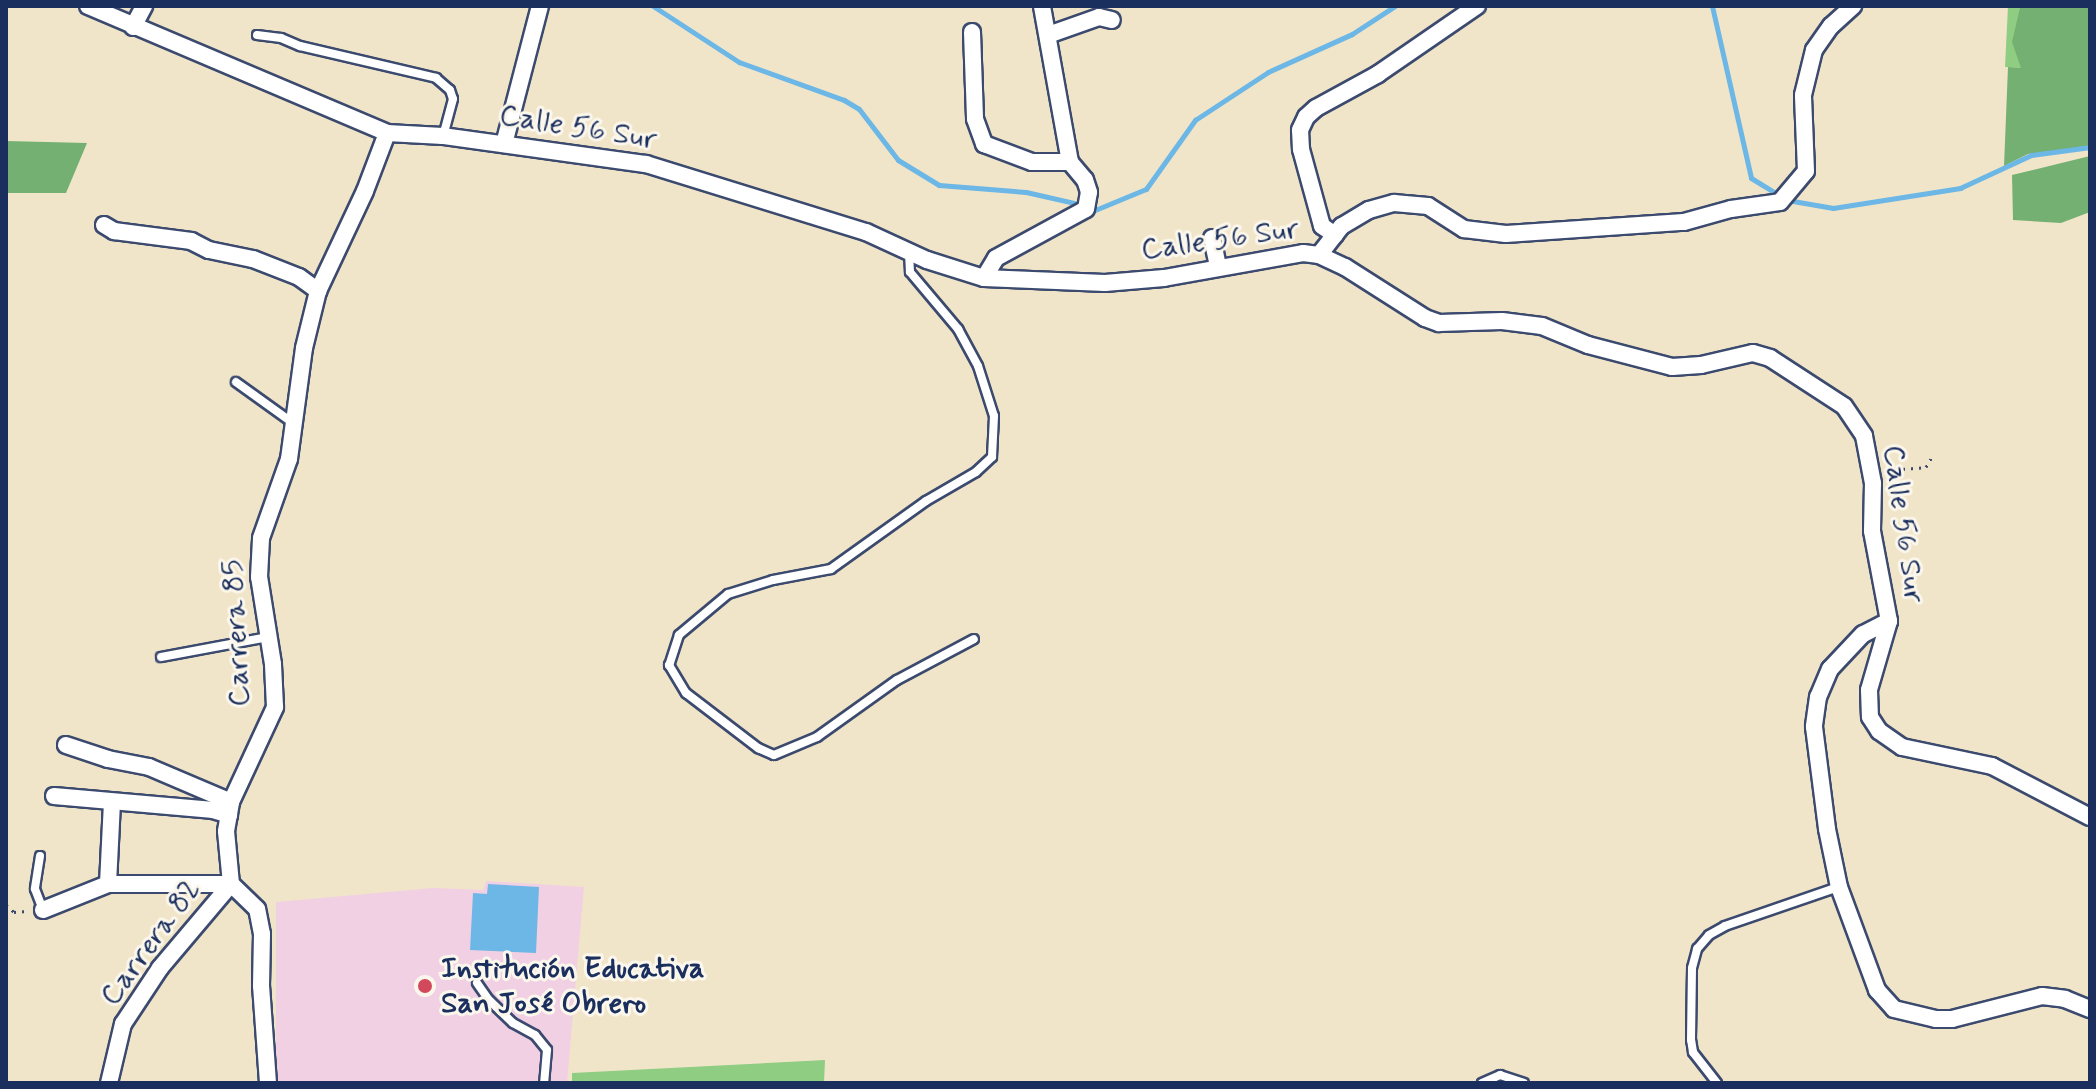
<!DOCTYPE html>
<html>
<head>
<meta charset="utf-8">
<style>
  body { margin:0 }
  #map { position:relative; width:2096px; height:1089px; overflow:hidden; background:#f1e5c9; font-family:Mynerve,sans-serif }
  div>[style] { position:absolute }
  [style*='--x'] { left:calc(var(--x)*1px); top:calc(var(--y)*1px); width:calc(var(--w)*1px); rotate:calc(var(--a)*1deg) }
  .built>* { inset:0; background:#f1d0e3 }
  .green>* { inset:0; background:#8fcd83 }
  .forest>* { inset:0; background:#73b071 }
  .water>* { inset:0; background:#6cb7e5 }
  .stream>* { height:5px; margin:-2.5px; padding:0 2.5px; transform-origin:2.5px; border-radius:2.5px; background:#6cb7e5 }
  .path>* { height:3px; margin-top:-1.5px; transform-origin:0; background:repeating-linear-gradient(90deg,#3b4a6e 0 2px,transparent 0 8px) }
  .roads { filter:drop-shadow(2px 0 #3b4a6e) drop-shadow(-2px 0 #3b4a6e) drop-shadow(0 2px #3b4a6e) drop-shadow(0 -2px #3b4a6e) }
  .service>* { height:8px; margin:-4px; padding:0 4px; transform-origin:4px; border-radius:4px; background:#fff }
  .minor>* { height:16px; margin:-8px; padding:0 8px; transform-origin:8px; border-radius:8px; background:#fff }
  .dots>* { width:22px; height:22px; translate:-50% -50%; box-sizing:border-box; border:4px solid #fbf7ec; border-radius:50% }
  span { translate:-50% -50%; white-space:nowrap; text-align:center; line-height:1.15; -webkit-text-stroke:6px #fbf7ec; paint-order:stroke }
  .street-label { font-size:30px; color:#1b2f5e }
  .poi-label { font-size:30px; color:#1b2f5e; font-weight:700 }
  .left { translate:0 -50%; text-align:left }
  .frame { position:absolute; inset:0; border:8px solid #1b2f5e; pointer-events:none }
</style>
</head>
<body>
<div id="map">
  <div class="built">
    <div style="clip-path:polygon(486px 881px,584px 887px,567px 1083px,276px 1083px,276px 902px,433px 888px,483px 890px)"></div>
  </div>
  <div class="green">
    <div style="clip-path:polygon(2008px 6px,2068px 6px,2021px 68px,2005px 67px)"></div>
    <div style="clip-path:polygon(825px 1060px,824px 1083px,572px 1083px,572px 1073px)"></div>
  </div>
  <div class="forest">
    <div style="clip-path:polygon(2090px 6px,2090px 146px,2028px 154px,2004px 166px,2008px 67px,2021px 68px,2012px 42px,2020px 8px)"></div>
    <div style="clip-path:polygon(6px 141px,87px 143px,66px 193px,6px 193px)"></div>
    <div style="clip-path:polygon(2090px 156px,2090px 212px,2061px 223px,2013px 220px,2012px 175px)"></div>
  </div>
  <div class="water">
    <div style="clip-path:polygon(488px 884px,539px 887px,536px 953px,470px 950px,473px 893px,487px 894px)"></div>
  </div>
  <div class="stream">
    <div style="--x:653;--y:6;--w:103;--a:33.1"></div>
    <div style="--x:739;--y:62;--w:112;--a:19.9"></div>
    <div style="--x:844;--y:100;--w:17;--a:31"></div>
    <div style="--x:859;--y:109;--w:64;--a:52.6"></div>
    <div style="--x:898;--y:160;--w:48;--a:31.4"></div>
    <div style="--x:939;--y:185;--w:87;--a:4.6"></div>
    <div style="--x:1026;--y:192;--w:58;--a:12.8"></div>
    <div style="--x:1712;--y:6;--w:176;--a:77.2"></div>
    <div style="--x:1751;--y:178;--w:42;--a:31.4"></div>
    <div style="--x:1787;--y:200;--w:47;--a:9.9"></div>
    <div style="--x:1833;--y:208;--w:129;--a:-8.9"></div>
    <div style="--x:1960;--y:188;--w:78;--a:-24.9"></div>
    <div style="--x:2031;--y:155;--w:60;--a:-7.7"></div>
    <div style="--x:1095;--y:210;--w:55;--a:-22.4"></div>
    <div style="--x:1146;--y:189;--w:85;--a:-54.6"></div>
    <div style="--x:1195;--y:120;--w:87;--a:-33.3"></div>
    <div style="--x:1268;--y:72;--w:92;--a:-24.3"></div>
    <div style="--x:1352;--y:34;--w:51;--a:-33.1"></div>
  </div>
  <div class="path">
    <div style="--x:1887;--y:470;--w:39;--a:-4"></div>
    <div style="--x:1926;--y:467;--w:12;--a:-59"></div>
    <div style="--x:6;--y:905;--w:11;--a:41"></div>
    <div style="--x:14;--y:912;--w:13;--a:-4"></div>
  </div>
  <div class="roads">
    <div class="service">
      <div style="--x:257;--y:35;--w:24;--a:7"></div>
      <div style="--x:281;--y:38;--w:21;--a:23"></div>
      <div style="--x:300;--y:46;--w:140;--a:13.2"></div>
      <div style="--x:436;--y:78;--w:18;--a:41"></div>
      <div style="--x:450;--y:90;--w:9;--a:72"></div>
      <div style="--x:453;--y:99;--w:38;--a:105"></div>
      <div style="--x:909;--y:253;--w:19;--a:87"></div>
      <div style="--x:910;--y:272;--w:75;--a:49.9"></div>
      <div style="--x:958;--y:329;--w:42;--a:61.6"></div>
      <div style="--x:978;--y:366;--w:52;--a:72.3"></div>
      <div style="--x:994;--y:416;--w:41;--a:92.8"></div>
      <div style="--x:992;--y:457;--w:22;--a:137"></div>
      <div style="--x:976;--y:472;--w:58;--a:149.9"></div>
      <div style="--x:926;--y:501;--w:117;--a:144.4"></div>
      <div style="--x:831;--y:569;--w:59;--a:169.3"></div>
      <div style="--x:773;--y:580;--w:47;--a:162.7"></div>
      <div style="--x:728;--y:594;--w:64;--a:140.1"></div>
      <div style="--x:679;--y:635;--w:32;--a:108"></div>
      <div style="--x:669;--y:665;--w:33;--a:59"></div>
      <div style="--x:686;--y:693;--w:91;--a:37.4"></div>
      <div style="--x:758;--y:748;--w:17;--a:24"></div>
      <div style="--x:774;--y:755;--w:47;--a:-22.7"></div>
      <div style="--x:817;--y:737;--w:98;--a:-35.5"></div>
      <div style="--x:897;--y:680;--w:87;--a:-28"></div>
      <div style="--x:236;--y:382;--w:70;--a:35.7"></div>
      <div style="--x:161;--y:657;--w:109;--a:-10.6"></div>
      <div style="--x:40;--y:856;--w:33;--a:99"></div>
      <div style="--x:35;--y:889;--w:22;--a:69"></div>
      <div style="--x:477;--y:983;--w:21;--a:55"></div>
      <div style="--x:489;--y:1000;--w:33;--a:44"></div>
      <div style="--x:513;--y:1023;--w:25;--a:29"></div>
      <div style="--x:535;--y:1035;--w:19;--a:51"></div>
      <div style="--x:547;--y:1050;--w:33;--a:95"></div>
      <div style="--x:1482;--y:1083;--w:20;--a:-24"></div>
      <div style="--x:1500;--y:1075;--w:25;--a:18"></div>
      <div style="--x:1717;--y:1083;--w:39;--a:-128"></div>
      <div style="--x:1693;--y:1052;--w:12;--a:-99"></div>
      <div style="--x:1691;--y:1040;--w:72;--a:-89.2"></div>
      <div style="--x:1692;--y:968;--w:20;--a:-75"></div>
      <div style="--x:1697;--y:949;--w:18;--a:-49"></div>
      <div style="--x:1709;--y:935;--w:18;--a:-29"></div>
      <div style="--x:1725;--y:926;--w:120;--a:-19"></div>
    </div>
    <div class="minor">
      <div style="--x:88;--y:6;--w:325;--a:23"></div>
      <div style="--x:387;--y:133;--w:56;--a:3.1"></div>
      <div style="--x:443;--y:136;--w:205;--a:7.9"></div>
      <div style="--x:646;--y:164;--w:230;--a:17.2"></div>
      <div style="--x:866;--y:232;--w:67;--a:24.7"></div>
      <div style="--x:927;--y:260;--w:60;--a:17.5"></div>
      <div style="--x:984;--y:278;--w:121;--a:2.4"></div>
      <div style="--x:1105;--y:283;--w:59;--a:-4.8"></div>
      <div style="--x:1164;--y:278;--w:141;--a:-10.2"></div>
      <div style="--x:1303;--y:253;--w:16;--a:7"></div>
      <div style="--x:1319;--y:255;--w:29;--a:25"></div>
      <div style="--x:1345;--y:267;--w:95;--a:32.5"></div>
      <div style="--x:1425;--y:318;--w:15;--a:20"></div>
      <div style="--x:1439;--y:323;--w:63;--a:-1.8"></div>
      <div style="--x:1502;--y:321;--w:40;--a:7.1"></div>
      <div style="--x:1542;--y:326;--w:50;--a:22.4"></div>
      <div style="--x:1588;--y:345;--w:87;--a:14.7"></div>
      <div style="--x:1672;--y:367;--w:29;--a:-4"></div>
      <div style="--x:1701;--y:365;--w:53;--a:-13"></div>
      <div style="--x:1753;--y:353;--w:18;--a:16"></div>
      <div style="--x:1770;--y:358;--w:88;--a:33"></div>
      <div style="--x:1844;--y:406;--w:36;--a:56"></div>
      <div style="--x:1864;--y:436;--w:48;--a:79.2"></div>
      <div style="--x:1873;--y:483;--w:48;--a:91.2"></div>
      <div style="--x:1872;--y:531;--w:92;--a:79.3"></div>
      <div style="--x:1889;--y:621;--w:72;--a:106.2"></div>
      <div style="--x:1869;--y:690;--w:27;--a:88"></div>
      <div style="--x:1870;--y:717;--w:17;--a:57"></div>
      <div style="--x:1879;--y:731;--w:28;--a:35"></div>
      <div style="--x:1902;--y:747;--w:92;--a:11.9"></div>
      <div style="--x:1992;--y:766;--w:110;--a:27.5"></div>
      <div style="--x:133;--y:27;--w:24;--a:-62"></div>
      <div style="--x:972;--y:32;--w:87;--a:88"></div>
      <div style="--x:975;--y:119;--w:27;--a:70"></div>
      <div style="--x:984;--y:144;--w:51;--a:20.6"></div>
      <div style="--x:1032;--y:162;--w:38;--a:0"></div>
      <div style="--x:1070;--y:162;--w:158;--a:-100.2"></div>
      <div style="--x:1048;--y:35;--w:54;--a:-19.4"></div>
      <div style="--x:1099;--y:17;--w:13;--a:13"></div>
      <div style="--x:504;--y:144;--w:143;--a:-75.4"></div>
      <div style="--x:104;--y:225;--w:12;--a:31"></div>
      <div style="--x:114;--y:231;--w:78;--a:7.4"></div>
      <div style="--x:191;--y:241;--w:20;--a:27"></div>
      <div style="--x:209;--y:250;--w:45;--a:11.6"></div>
      <div style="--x:253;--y:259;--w:49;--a:21.4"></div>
      <div style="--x:299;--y:277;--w:24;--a:36"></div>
      <div style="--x:1335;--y:235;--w:16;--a:-145"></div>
      <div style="--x:1322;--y:226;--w:80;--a:-105.3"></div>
      <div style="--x:1301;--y:149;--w:19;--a:-93"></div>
      <div style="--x:1300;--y:130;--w:14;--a:-65"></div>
      <div style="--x:1306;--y:117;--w:13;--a:-42"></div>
      <div style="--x:1316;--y:108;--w:71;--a:-28.7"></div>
      <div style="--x:1378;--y:74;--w:120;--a:-34.5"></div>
      <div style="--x:1212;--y:238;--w:30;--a:78"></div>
      <div style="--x:1319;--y:255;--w:37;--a:-52"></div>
      <div style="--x:1342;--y:226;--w:31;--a:-31"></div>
      <div style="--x:1369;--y:210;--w:26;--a:-16"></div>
      <div style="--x:1394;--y:203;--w:34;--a:5"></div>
      <div style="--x:1428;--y:206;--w:43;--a:32.6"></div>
      <div style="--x:1464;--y:229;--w:42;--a:6.8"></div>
      <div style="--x:1506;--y:234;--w:178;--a:-3.9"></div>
      <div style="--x:1684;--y:222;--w:49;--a:-15.5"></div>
      <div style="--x:1731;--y:209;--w:49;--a:-8.1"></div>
      <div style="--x:1780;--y:202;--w:40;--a:-50"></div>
      <div style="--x:1806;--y:171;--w:76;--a:-92.3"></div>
      <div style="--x:1803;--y:95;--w:46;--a:-76.3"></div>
      <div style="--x:1814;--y:50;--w:29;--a:-55"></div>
      <div style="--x:1831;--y:26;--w:30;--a:-42"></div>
      <div style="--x:984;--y:278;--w:23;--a:-59"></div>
      <div style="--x:996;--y:258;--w:102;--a:-28.6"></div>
      <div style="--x:1086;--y:209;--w:17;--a:-80"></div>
      <div style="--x:1089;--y:192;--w:13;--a:-108"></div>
      <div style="--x:1085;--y:180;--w:23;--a:-130"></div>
      <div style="--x:1889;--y:621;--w:29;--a:153"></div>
      <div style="--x:1863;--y:634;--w:48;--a:133.3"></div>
      <div style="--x:1830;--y:669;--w:30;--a:113"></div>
      <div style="--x:1818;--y:697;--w:30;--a:98"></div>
      <div style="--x:1814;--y:727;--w:103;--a:82.7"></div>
      <div style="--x:1827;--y:829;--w:59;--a:78.3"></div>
      <div style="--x:1839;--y:887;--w:110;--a:69.7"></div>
      <div style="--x:1877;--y:990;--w:25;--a:48"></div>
      <div style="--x:1894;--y:1009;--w:43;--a:13.4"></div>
      <div style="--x:1936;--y:1019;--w:16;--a:0"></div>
      <div style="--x:1952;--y:1019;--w:93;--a:-14.3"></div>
      <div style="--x:2042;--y:996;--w:23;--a:7"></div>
      <div style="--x:2065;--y:999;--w:27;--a:22"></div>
      <div style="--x:66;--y:745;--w:44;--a:18.4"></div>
      <div style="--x:108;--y:759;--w:42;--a:11"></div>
      <div style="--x:149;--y:767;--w:89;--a:23.1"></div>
      <div style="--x:54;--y:796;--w:160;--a:5"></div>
      <div style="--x:213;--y:810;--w:17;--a:17"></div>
      <div style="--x:108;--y:884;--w:82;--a:-87.2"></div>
      <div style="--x:43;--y:910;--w:70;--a:-21.8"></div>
      <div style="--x:108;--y:884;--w:123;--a:0"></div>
      <div style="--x:109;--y:1083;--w:61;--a:-76.7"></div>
      <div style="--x:123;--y:1024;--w:67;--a:-56.5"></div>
      <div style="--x:160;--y:968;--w:110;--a:-49.8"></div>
      <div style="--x:268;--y:1083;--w:97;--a:-94.1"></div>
      <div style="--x:261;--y:986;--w:52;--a:-88.9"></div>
      <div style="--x:262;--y:934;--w:25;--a:-101"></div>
      <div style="--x:257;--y:909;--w:36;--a:-136"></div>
      <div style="--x:231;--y:884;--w:53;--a:-95.4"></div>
      <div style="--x:226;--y:831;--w:29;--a:-80"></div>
      <div style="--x:231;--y:802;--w:105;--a:-65.1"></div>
      <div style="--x:275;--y:707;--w:43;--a:-92.7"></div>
      <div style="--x:273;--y:664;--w:88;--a:-99.1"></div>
      <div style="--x:259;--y:577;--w:39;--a:-87"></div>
      <div style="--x:261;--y:538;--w:84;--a:-70.5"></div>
      <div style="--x:289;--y:459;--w:112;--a:-82.3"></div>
      <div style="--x:304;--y:348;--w:59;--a:-76.2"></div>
      <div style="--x:318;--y:291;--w:110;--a:-64.8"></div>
      <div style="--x:365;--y:191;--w:62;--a:-69.2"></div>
    </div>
  </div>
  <div class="dots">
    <div style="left:425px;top:986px;background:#d1495b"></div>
  </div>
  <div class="street-label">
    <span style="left:578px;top:128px;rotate:9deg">Calle 56 Sur</span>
    <span style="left:1220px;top:240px;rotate:-8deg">Calle 56 Sur</span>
    <span style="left:1903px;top:524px;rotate:82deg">Calle 56 Sur</span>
    <span style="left:237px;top:633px;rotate:-93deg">Carrera 85</span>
    <span style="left:151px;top:943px;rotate:-54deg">Carrera 82</span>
  </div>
  <div class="poi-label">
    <span class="left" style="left:441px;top:986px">Institución Educativa<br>San José Obrero</span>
  </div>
  <div class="frame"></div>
</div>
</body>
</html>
